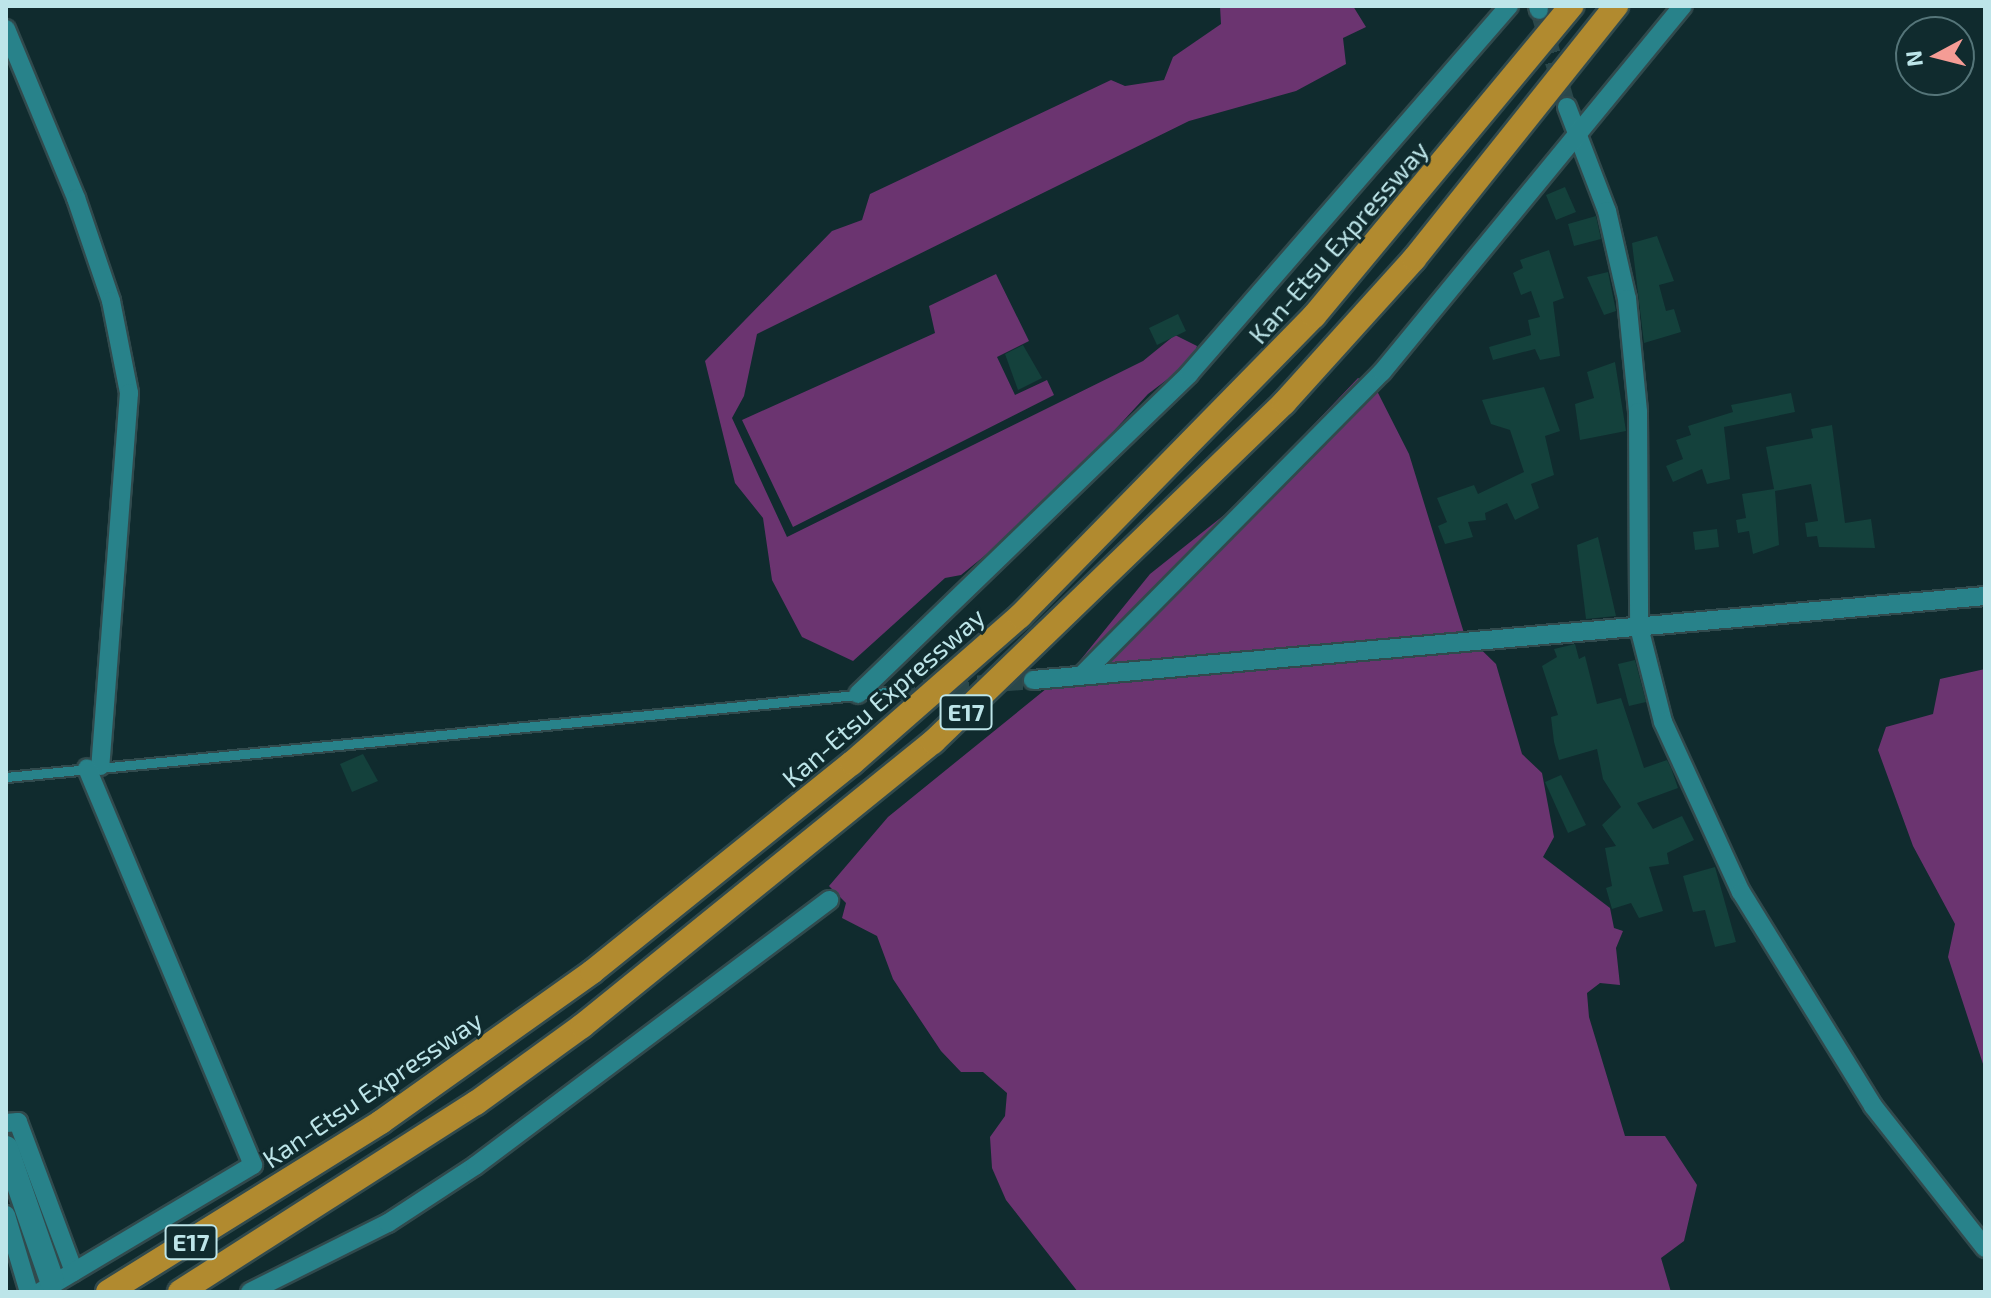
<!DOCTYPE html>
<html>
<head>
<meta charset="utf-8">
<style>
  body { margin:0 }
  #map { position:relative; width:1991px; height:1298px; overflow:hidden; background:#102b2e; font-family:"Exo 2",sans-serif }
  div>[style] { position:absolute }
  [style*='--x'] { left:calc(var(--x)*1px); top:calc(var(--y)*1px); width:calc(var(--w)*1px); rotate:calc(var(--a)*1deg) }
  .green>* { inset:0; background:#6b3470 }
  .building>* { inset:0; background:#14413c }
  .street-tunnel>* { height:18px; margin-top:-9px; transform-origin:0; background:repeating-linear-gradient(90deg,#2a474a 0 18px,transparent 0 27px) }
  .roads { filter:drop-shadow(2px 0 #314a4d) drop-shadow(-2px 0 #314a4d) drop-shadow(0 2px #314a4d) drop-shadow(0 -2px #314a4d) }
  .lane>* { height:9px; margin:-4.5px; padding:0 4.5px; transform-origin:4.5px; border-radius:4.5px; background:#28828a }
  .street>* { height:18px; margin:-9px; padding:0 9px; transform-origin:9px; border-radius:9px; background:#28828a }
  .secondary>* { height:24px; margin:-12px; padding:0 12px; transform-origin:12px; border-radius:12px; background:#28828a }
  .highway>* { height:24px; margin:-12px; padding:0 12px; transform-origin:12px; border-radius:12px; background:#b18a2f }
  span { translate:-50% -50%; white-space:nowrap; text-align:center; line-height:1.15; -webkit-text-stroke:6px #102b2e; paint-order:stroke }
  .shield-label span { padding:2px 6px; background:#102b2e; border:2px solid; border-radius:6px; -webkit-text-stroke-width:0 }
  .shield-label { font-size:24px; color:#bde5e9; font-weight:700 }
  .street-label { font-size:26px; color:#bde5e9 }
  .frame { position:absolute; inset:0; border:8px solid #bde5e9; pointer-events:none }
  .north { position:absolute; left:1895px; top:16px; width:80px; height:80px; box-sizing:border-box; background:#102b2e; border:2px solid #557579; border-radius:50%; rotate:263deg; font-size:22px; font-weight:700; line-height:32px; text-align:center; color:#bde5e9 }
  .north::after { content:''; display:block; margin:auto; width:28px; height:36px; background:#f59c95; clip-path:polygon(50% 0,100% 100%,50% 72%,0 100%) }
</style>
</head>
<body>
<div id="map">
  <div class="green">
    <div style="clip-path:polygon(1220px 6px,1353px 6px,1366px 27px,1343px 38px,1346px 64px,1296px 91px,1189px 121px,757px 334px,744px 396px,732px 418px,787px 537px,1143px 361px,1175px 335px,1197px 346px,1193px 360px,1148px 394px,1040px 511px,961px 575px,945px 578px,853px 661px,802px 637px,772px 580px,763px 518px,735px 483px,705px 361px,832px 231px,862px 220px,870px 194px,1111px 80px,1125px 86px,1164px 80px,1173px 57px,1221px 24px)"></div>
    <div style="clip-path:polygon(996px 274px,1029px 341px,997px 357px,1015px 395px,1047px 380px,1054px 395px,793px 527px,742px 420px,935px 333px,929px 306px)"></div>
    <div style="clip-path:polygon(1358px 378px,1375px 387px,1409px 454px,1464px 633px,1496px 664px,1522px 754px,1542px 773px,1554px 837px,1543px 857px,1610px 908px,1614px 928px,1623px 931px,1616px 948px,1620px 985px,1600px 983px,1587px 993px,1589px 1017px,1625px 1136px,1665px 1136px,1697px 1185px,1684px 1241px,1661px 1258px,1671px 1292px,1078px 1292px,1006px 1200px,992px 1168px,990px 1137px,1005px 1116px,1007px 1093px,983px 1072px,961px 1072px,941px 1051px,893px 979px,877px 936px,842px 918px,846px 903px,829px 886px,888px 817px,1078px 663px,1150px 574px,1238px 504px)"></div>
    <div style="clip-path:polygon(1985px 669px,1985px 1070px,1948px 957px,1955px 924px,1913px 846px,1878px 750px,1886px 727px,1933px 714px,1940px 679px)"></div>
  </div>
  <div class="building">
    <div style="clip-path:polygon(1565px 187px,1576px 212px,1556px 220px,1546px 195px)"></div>
    <div style="clip-path:polygon(1596px 216px,1601px 239px,1574px 246px,1568px 224px)"></div>
    <div style="clip-path:polygon(1657px 236px,1674px 281px,1659px 285px,1666px 311px,1674px 309px,1681px 332px,1644px 343px,1632px 243px)"></div>
    <div style="clip-path:polygon(1549px 250px,1564px 298px,1553px 302px,1560px 356px,1540px 360px,1535px 349px,1493px 360px,1489px 347px,1531px 335px,1528px 320px,1540px 317px,1531px 291px,1521px 295px,1513px 273px,1523px 268px,1520px 260px)"></div>
    <div style="clip-path:polygon(1608px 272px,1616px 311px,1604px 315px,1587px 277px)"></div>
    <div style="clip-path:polygon(1178px 314px,1186px 331px,1157px 345px,1149px 328px)"></div>
    <div style="clip-path:polygon(1023px 345px,1042px 378px,1018px 390px,1005px 354px)"></div>
    <div style="clip-path:polygon(1615px 362px,1626px 431px,1580px 440px,1575px 404px,1594px 398px,1587px 372px)"></div>
    <div style="clip-path:polygon(1544px 387px,1560px 431px,1545px 436px,1554px 475px,1531px 484px,1539px 508px,1515px 520px,1507px 503px,1485px 513px,1486px 520px,1468px 522px,1473px 537px,1445px 544px,1438px 526px,1447px 522px,1437px 498px,1474px 485px,1478px 494px,1524px 472px,1510px 430px,1491px 424px,1482px 400px)"></div>
    <div style="clip-path:polygon(1791px 393px,1795px 412px,1724px 427px,1730px 479px,1707px 484px,1702px 469px,1673px 482px,1666px 466px,1683px 459px,1676px 440px,1691px 435px,1688px 426px,1733px 412px,1731px 405px)"></div>
    <div style="clip-path:polygon(1832px 425px,1845px 523px,1871px 519px,1875px 548px,1819px 547px,1817px 536px,1807px 537px,1805px 523px,1818px 521px,1811px 484px,1775px 491px,1779px 545px,1753px 554px,1749px 531px,1738px 533px,1736px 520px,1746px 518px,1742px 494px,1774px 489px,1766px 447px,1813px 438px,1811px 429px)"></div>
    <div style="clip-path:polygon(1717px 529px,1719px 547px,1695px 550px,1693px 532px)"></div>
    <div style="clip-path:polygon(1598px 537px,1616px 616px,1586px 619px,1577px 545px)"></div>
    <div style="clip-path:polygon(1575px 644px,1579px 659px,1585px 656px,1597px 704px,1621px 698px,1644px 768px,1667px 760px,1671px 768px,1678px 788px,1637px 803px,1653px 829px,1682px 816px,1694px 840px,1667px 853px,1669px 864px,1649px 867px,1663px 911px,1639px 918px,1631px 903px,1612px 909px,1606px 888px,1612px 886px,1605px 848px,1616px 846px,1602px 825px,1621px 807px,1603px 779px,1597px 749px,1559px 760px,1554px 742px,1551px 717px,1558px 715px,1542px 666px,1557px 657px,1554px 649px)"></div>
    <div style="clip-path:polygon(1635px 660px,1646px 702px,1629px 706px,1618px 664px)"></div>
    <div style="clip-path:polygon(363px 754px,378px 781px,352px 792px,340px 764px)"></div>
    <div style="clip-path:polygon(1561px 775px,1586px 825px,1568px 833px,1545px 782px)"></div>
    <div style="clip-path:polygon(1715px 867px,1736px 942px,1715px 947px,1705px 910px,1693px 912px,1683px 876px)"></div>
  </div>
  <div class="street-tunnel">
    <div style="--x:1539;--y:10;--w:101;--a:73.9"></div>
    <div style="--x:897;--y:691;--w:136;--a:-4.6"></div>
  </div>
  <div class="roads">
    <div class="lane">
      <div style="--x:6;--y:777;--w:895;--a:-5.51"></div>
    </div>
    <div class="street">
      <div style="--x:1538;--y:6;--w:4;--a:76"></div>
      <div style="--x:6;--y:29;--w:183;--a:67.5"></div>
      <div style="--x:76;--y:198;--w:109;--a:71.2"></div>
      <div style="--x:111;--y:301;--w:94;--a:78.9"></div>
      <div style="--x:129;--y:393;--w:374;--a:94.4"></div>
      <div style="--x:1567;--y:107;--w:111;--a:69"></div>
      <div style="--x:1607;--y:211;--w:90;--a:77.2"></div>
      <div style="--x:1627;--y:299;--w:114;--a:84.4"></div>
      <div style="--x:1638;--y:412;--w:215;--a:89.7"></div>
      <div style="--x:1639;--y:627;--w:98;--a:75.8"></div>
      <div style="--x:1663;--y:722;--w:187;--a:65.4"></div>
      <div style="--x:1741;--y:892;--w:251;--a:58.3"></div>
      <div style="--x:1873;--y:1106;--w:181;--a:51.7"></div>
      <div style="--x:1084;--y:673;--w:424;--a:-45.3"></div>
      <div style="--x:1382;--y:372;--w:474;--a:-50.6"></div>
      <div style="--x:1033;--y:680;--w:956;--a:-5.04"></div>
      <div style="--x:858;--y:694;--w:460;--a:-44"></div>
      <div style="--x:1189;--y:374;--w:488;--a:-49"></div>
      <div style="--x:6;--y:1123;--w:12;--a:-5"></div>
      <div style="--x:18;--y:1122;--w:160;--a:69.5"></div>
      <div style="--x:6;--y:1215;--w:80;--a:73.4"></div>
      <div style="--x:40;--y:1292;--w:248;--a:-30.8"></div>
      <div style="--x:253;--y:1165;--w:430;--a:-112.7"></div>
      <div style="--x:250;--y:1292;--w:154;--a:-26.6"></div>
      <div style="--x:388;--y:1223;--w:104;--a:-33.2"></div>
      <div style="--x:475;--y:1166;--w:443;--a:-36.9"></div>
    </div>
    <div class="secondary">
      <div style="--x:6;--y:1148;--w:141;--a:70.9"></div>
    </div>
    <div class="highway">
      <div style="--x:108;--y:1292;--w:322;--a:-31.9"></div>
      <div style="--x:381;--y:1122;--w:259;--a:-35.4"></div>
      <div style="--x:592;--y:972;--w:334;--a:-38.8"></div>
      <div style="--x:852;--y:763;--w:223;--a:-41.2"></div>
      <div style="--x:1020;--y:616;--w:420;--a:-45.6"></div>
      <div style="--x:1314;--y:316;--w:403;--a:-50.3"></div>
      <div style="--x:180;--y:1292;--w:351;--a:-32.6"></div>
      <div style="--x:476;--y:1103;--w:131;--a:-36"></div>
      <div style="--x:582;--y:1026;--w:452;--a:-39"></div>
      <div style="--x:933;--y:742;--w:488;--a:-44"></div>
      <div style="--x:1284;--y:403;--w:194;--a:-47.9"></div>
      <div style="--x:1414;--y:259;--w:324;--a:-51.4"></div>
    </div>
  </div>
  <div class="shield-label">
    <span style="left:966px;top:712px">E17</span>
    <span style="left:191px;top:1242px">E17</span>
  </div>
  <div class="street-label">
    <span style="left:1338px;top:242px;rotate:-49deg">Kan-Etsu Expressway</span>
    <span style="left:883px;top:697px;rotate:-41deg">Kan-Etsu Expressway</span>
    <span style="left:372px;top:1089px;rotate:-34deg">Kan-Etsu Expressway</span>
  </div>
  <div class="frame"></div>
  <div class="north">N</div>
</div>
</body>
</html>
